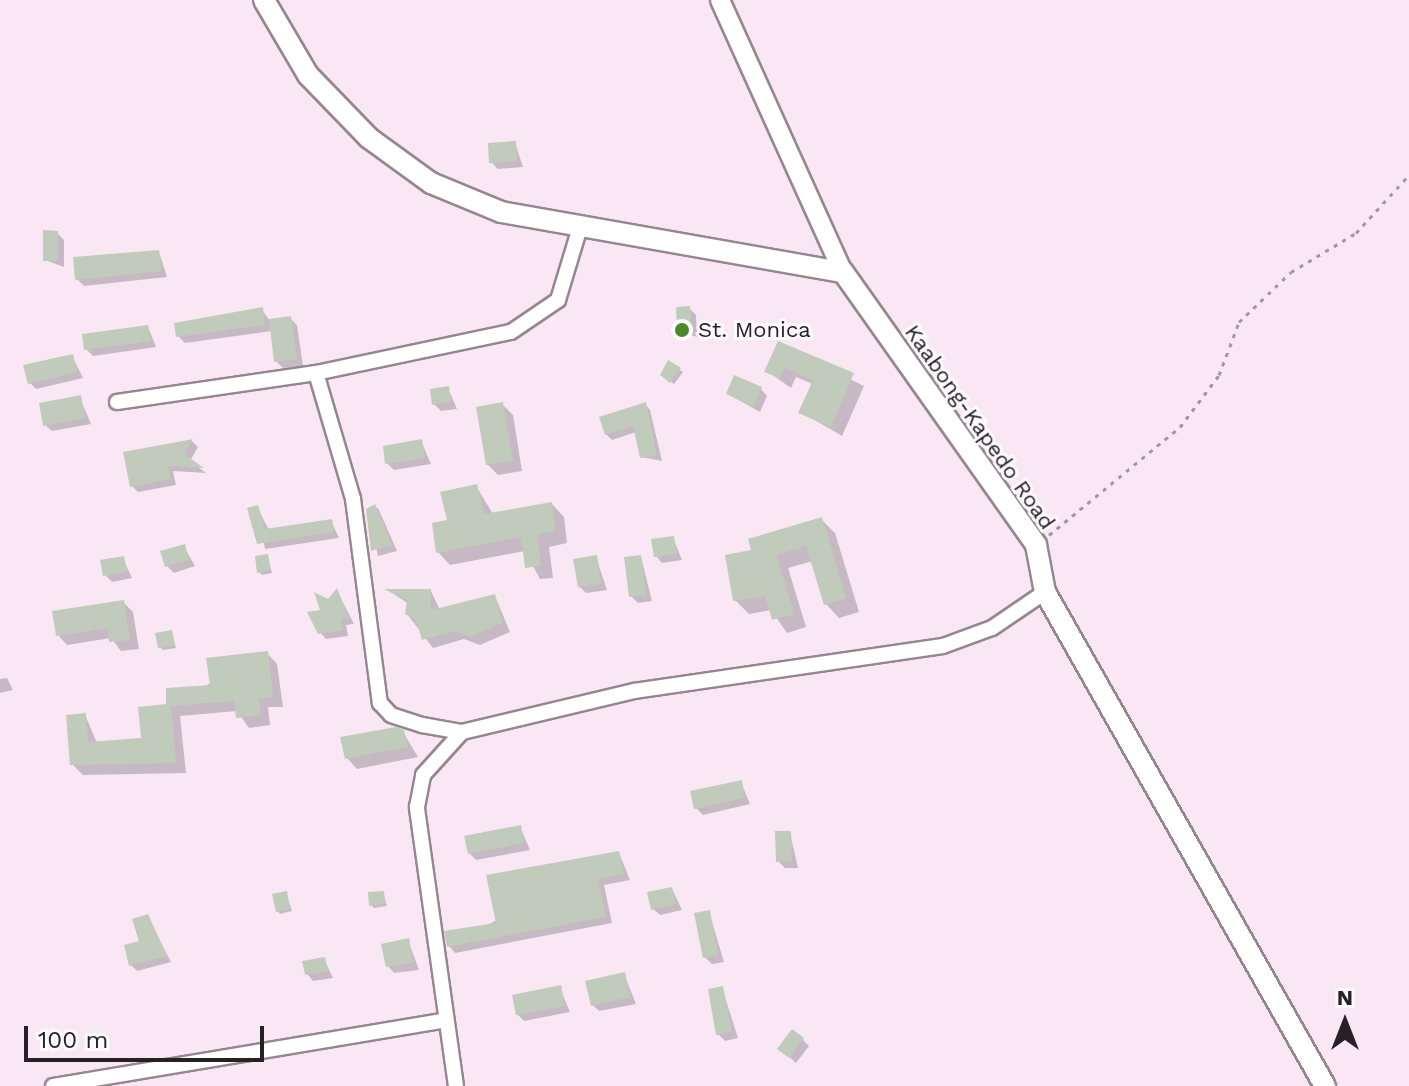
<!DOCTYPE html>
<html>
<head>
<meta charset="utf-8">
<style>
  body { margin:0 }
  #map { position:relative; width:1409px; height:1086px; overflow:hidden; background:#f9e8f4; font-family:"Work Sans",sans-serif }
  div>[style] { position:absolute }
  [style*='--x'] { left:calc(var(--x)*1px); top:calc(var(--y)*1px); width:calc(var(--w)*1px); rotate:calc(var(--a)*1deg) }
  .shadow>* { inset:0; background:#0003 }
  .building>* { inset:0; background:#c0cbbc }
  .path>* { height:3px; margin-top:-1.5px; transform-origin:0; background:repeating-linear-gradient(90deg,#a397a0 0 4px,transparent 0 10px) }
  .roads { filter:drop-shadow(2px 0 #968691) drop-shadow(-2px 0 #968691) drop-shadow(0 2px #968691) drop-shadow(0 -2px #968691) }
  .minor>* { height:14px; margin:-7px; padding:0 7px; transform-origin:7px; border-radius:7px; background:#fff }
  .tertiary>* { height:18px; margin:-9px; padding:0 9px; transform-origin:9px; border-radius:9px; background:#fff }
  .secondary>* { height:20px; margin:-10px; padding:0 10px; transform-origin:10px; border-radius:10px; background:#fff }
  .dots>* { width:22px; height:22px; translate:-50% -50%; box-sizing:border-box; border:4px solid #fdfafc; border-radius:50% }
  span { translate:-50% -50%; white-space:nowrap; text-align:center; line-height:1.15; -webkit-text-stroke:6px #fdfafc; paint-order:stroke }
  .poi-label { font-size:22px; color:#272125 }
  .left { translate:0 -50%; text-align:left }
  .street-label { font-size:22px; color:#272125 }
  .north { position:absolute; left:1305px; top:982px; width:80px; height:80px; -webkit-text-stroke:6px #fdfafc; paint-order:stroke; rotate:0deg; font-size:22px; font-weight:700; line-height:32px; text-align:center; color:#272125 }
  .north::after { content:''; display:block; margin:auto; width:28px; height:36px; background:#272125; clip-path:polygon(50% 0,100% 100%,50% 72%,0 100%) }
  .scale { position:absolute; left:24px; top:1026px; width:240px; height:36px; box-sizing:border-box; border:4px solid #272125; border-top:0; padding-left:10px; font-size:24px; line-height:28px; white-space:nowrap; color:#272125; -webkit-text-stroke:6px #fdfafc; paint-order:stroke }
</style>
</head>
<body>
<div id="map">
  <div class="shadow">
    <div style="clip-path:polygon(515px 143px,523px 167px,498px 169px,491px 162px)"></div>
    <div style="clip-path:polygon(57px 233px,64px 240px,64px 267px,45px 260px)"></div>
    <div style="clip-path:polygon(159px 252px,167px 277px,84px 286px,77px 279px)"></div>
    <div style="clip-path:polygon(689px 308px,696px 315px,697px 337px,679px 331px)"></div>
    <div style="clip-path:polygon(262px 310px,270px 321px,290px 318px,297px 325px,303px 366px,283px 368px,276px 361px,272px 331px,185px 343px,178px 336px)"></div>
    <div style="clip-path:polygon(148px 327px,156px 347px,93px 356px,86px 349px)"></div>
    <div style="clip-path:polygon(779px 344px,864px 386px,842px 436px,801px 412px,813px 384px,796px 377px,791px 388px,767px 371px)"></div>
    <div style="clip-path:polygon(72px 356px,83px 378px,36px 389px,30px 383px)"></div>
    <div style="clip-path:polygon(669px 363px,683px 372px,674px 384px,666px 378px)"></div>
    <div style="clip-path:polygon(448px 388px,457px 409px,441px 411px,434px 404px)"></div>
    <div style="clip-path:polygon(761px 389px,767px 396px,760px 412px,728px 394px)"></div>
    <div style="clip-path:polygon(80px 398px,91px 424px,52px 431px,45px 425px)"></div>
    <div style="clip-path:polygon(502px 404px,513px 415px,522px 471px,498px 475px,487px 464px)"></div>
    <div style="clip-path:polygon(645px 404px,650px 410px,662px 461px,641px 457px,636px 432px,612px 440px,606px 434px)"></div>
    <div style="clip-path:polygon(192px 441px,198px 447px,190px 461px,206px 473px,173px 471px,176px 485px,138px 492px,132px 486px,125px 453px)"></div>
    <div style="clip-path:polygon(421px 441px,431px 464px,394px 470px,387px 463px)"></div>
    <div style="clip-path:polygon(476px 486px,493px 514px,552px 504px,564px 517px,567px 543px,549px 547px,553px 578px,540px 579px,525px 551px,450px 565px,438px 552px)"></div>
    <div style="clip-path:polygon(257px 507px,269px 530px,331px 521px,339px 538px,265px 549px)"></div>
    <div style="clip-path:polygon(378px 508px,397px 551px,378px 556px,368px 511px)"></div>
    <div style="clip-path:polygon(821px 519px,835px 533px,859px 612px,839px 618px,826px 604px,813px 561px,788px 568px,806px 627px,787px 633px,771px 610px,749px 614px,735px 600px,754px 552px)"></div>
    <div style="clip-path:polygon(673px 538px,682px 560px,662px 563px,656px 556px)"></div>
    <div style="clip-path:polygon(184px 547px,195px 566px,174px 573px,167px 566px)"></div>
    <div style="clip-path:polygon(267px 556px,272px 573px,262px 575px,259px 572px)"></div>
    <div style="clip-path:polygon(596px 557px,607px 590px,586px 593px,579px 586px)"></div>
    <div style="clip-path:polygon(641px 557px,652px 601px,638px 603px,631px 596px)"></div>
    <div style="clip-path:polygon(123px 559px,132px 578px,112px 582px,105px 575px)"></div>
    <div style="clip-path:polygon(337px 591px,354px 624px,346px 625px,348px 636px,326px 639px,320px 632px,323px 612px)"></div>
    <div style="clip-path:polygon(389px 591px,431px 591px,440px 610px,495px 596px,510px 632px,480px 645px,464px 639px,433px 648px,407px 614px,409px 604px)"></div>
    <div style="clip-path:polygon(123px 602px,133px 612px,139px 649px,121px 651px,111px 638px,67px 645px,58px 635px)"></div>
    <div style="clip-path:polygon(171px 632px,176px 648px,163px 650px,160px 647px)"></div>
    <div style="clip-path:polygon(267px 653px,277px 664px,283px 707px,268px 707px,270px 725px,249px 728px,237px 711px,180px 716px,186px 773px,83px 775px,72px 764px,85px 715px,97px 743px,144px 740px,168px 706px)"></div>
    <div style="clip-path:polygon(0 679px,7px 678px,13px 690px,0 693px)"></div>
    <div style="clip-path:polygon(403px 732px,418px 757px,357px 769px,347px 758px)"></div>
    <div style="clip-path:polygon(741px 782px,750px 804px,703px 815px,696px 808px)"></div>
    <div style="clip-path:polygon(520px 827px,530px 850px,476px 860px,469px 853px)"></div>
    <div style="clip-path:polygon(790px 833px,798px 868px,785px 868px,778px 861px)"></div>
    <div style="clip-path:polygon(619px 853px,630px 880px,604px 885px,612px 923px,455px 953px,449px 946px)"></div>
    <div style="clip-path:polygon(672px 889px,682px 910px,660px 915px,653px 909px)"></div>
    <div style="clip-path:polygon(286px 893px,292px 911px,280px 914px,278px 911px)"></div>
    <div style="clip-path:polygon(383px 893px,387px 906px,374px 908px,371px 905px)"></div>
    <div style="clip-path:polygon(709px 912px,724px 962px,712px 964px,705px 957px)"></div>
    <div style="clip-path:polygon(147px 916px,171px 962px,137px 971px,131px 965px)"></div>
    <div style="clip-path:polygon(408px 940px,419px 970px,394px 973px,388px 966px)"></div>
    <div style="clip-path:polygon(324px 959px,333px 978px,313px 981px,307px 974px)"></div>
    <div style="clip-path:polygon(624px 974px,636px 1004px,599px 1011px,593px 1005px)"></div>
    <div style="clip-path:polygon(560px 988px,570px 1012px,524px 1021px,517px 1014px)"></div>
    <div style="clip-path:polygon(722px 988px,738px 1038px,725px 1041px,718px 1034px)"></div>
    <div style="clip-path:polygon(802px 1039px,809px 1046px,796px 1063px,787px 1055px)"></div>
  </div>
  <div class="building">
    <div style="clip-path:polygon(516px 141px,517px 161px,489px 163px,488px 143px)"></div>
    <div style="clip-path:polygon(43px 230px,58px 231px,58px 261px,43px 261px)"></div>
    <div style="clip-path:polygon(159px 250px,162px 271px,75px 280px,73px 257px)"></div>
    <div style="clip-path:polygon(690px 306px,691px 331px,677px 332px,676px 307px)"></div>
    <div style="clip-path:polygon(263px 307px,265px 325px,176px 337px,174px 323px)"></div>
    <div style="clip-path:polygon(291px 316px,297px 359px,274px 362px,269px 319px)"></div>
    <div style="clip-path:polygon(148px 325px,151px 341px,84px 350px,82px 334px)"></div>
    <div style="clip-path:polygon(778px 341px,854px 373px,831px 427px,798px 413px,813px 380px,785px 368px,780px 378px,764px 372px)"></div>
    <div style="clip-path:polygon(73px 354px,77px 372px,28px 384px,23px 365px)"></div>
    <div style="clip-path:polygon(668px 360px,681px 368px,670px 383px,660px 375px)"></div>
    <div style="clip-path:polygon(734px 375px,762px 387px,753px 407px,726px 394px)"></div>
    <div style="clip-path:polygon(449px 386px,451px 402px,432px 405px,430px 389px)"></div>
    <div style="clip-path:polygon(81px 395px,85px 418px,43px 426px,39px 403px)"></div>
    <div style="clip-path:polygon(503px 402px,513px 461px,486px 465px,476px 407px)"></div>
    <div style="clip-path:polygon(646px 402px,657px 456px,640px 458px,633px 426px,605px 435px,599px 417px)"></div>
    <div style="clip-path:polygon(193px 439px,184px 454px,204px 468px,168px 466px,171px 479px,130px 487px,123px 452px)"></div>
    <div style="clip-path:polygon(422px 439px,425px 458px,385px 464px,383px 446px)"></div>
    <div style="clip-path:polygon(477px 484px,484px 514px,552px 502px,555px 531px,537px 534px,541px 566px,525px 568px,521px 537px,436px 553px,432px 523px,447px 520px,440px 492px)"></div>
    <div style="clip-path:polygon(375px 504px,392px 545px,371px 551px,366px 509px)"></div>
    <div style="clip-path:polygon(258px 505px,265px 529px,332px 519px,334px 532px,257px 544px,247px 508px)"></div>
    <div style="clip-path:polygon(822px 517px,846px 598px,824px 605px,806px 546px,776px 555px,794px 614px,772px 620px,765px 596px,733px 601px,725px 555px,751px 550px,748px 539px)"></div>
    <div style="clip-path:polygon(674px 536px,677px 554px,654px 557px,651px 539px)"></div>
    <div style="clip-path:polygon(185px 544px,189px 560px,165px 567px,160px 551px)"></div>
    <div style="clip-path:polygon(268px 554px,271px 570px,257px 573px,255px 556px)"></div>
    <div style="clip-path:polygon(597px 555px,601px 584px,578px 587px,573px 559px)"></div>
    <div style="clip-path:polygon(641px 555px,646px 595px,629px 597px,624px 557px)"></div>
    <div style="clip-path:polygon(124px 556px,127px 572px,103px 576px,100px 560px)"></div>
    <div style="clip-path:polygon(337px 588px,349px 618px,341px 619px,343px 630px,318px 634px,307px 612px,320px 610px,314px 592px,328px 599px)"></div>
    <div style="clip-path:polygon(384px 589px,431px 589px,431px 610px,495px 594px,502px 623px,470px 637px,454px 631px,422px 640px,416px 620px,405px 614px,407px 600px)"></div>
    <div style="clip-path:polygon(124px 600px,130px 640px,109px 642px,108px 628px,56px 636px,52px 611px)"></div>
    <div style="clip-path:polygon(172px 630px,175px 645px,158px 648px,155px 633px)"></div>
    <div style="clip-path:polygon(268px 651px,273px 697px,259px 698px,261px 715px,236px 718px,234px 701px,171px 706px,176px 763px,70px 765px,66px 715px,86px 713px,88px 742px,141px 738px,138px 707px,166px 704px,166px 688px,210px 685px,206px 658px)"></div>
    <div style="clip-path:polygon(396px 727px,404px 730px,408px 747px,345px 759px,340px 737px)"></div>
    <div style="clip-path:polygon(742px 780px,745px 798px,694px 809px,690px 791px)"></div>
    <div style="clip-path:polygon(521px 825px,524px 843px,468px 854px,464px 836px)"></div>
    <div style="clip-path:polygon(775px 831px,791px 831px,792px 861px,776px 862px)"></div>
    <div style="clip-path:polygon(619px 851px,624px 874px,598px 879px,606px 917px,447px 947px,444px 931px,496px 923px,486px 875px)"></div>
    <div style="clip-path:polygon(672px 887px,676px 904px,651px 910px,647px 892px)"></div>
    <div style="clip-path:polygon(287px 891px,290px 909px,276px 912px,272px 894px)"></div>
    <div style="clip-path:polygon(384px 891px,385px 904px,369px 906px,368px 892px)"></div>
    <div style="clip-path:polygon(710px 910px,718px 956px,703px 958px,694px 913px)"></div>
    <div style="clip-path:polygon(148px 914px,167px 956px,129px 966px,124px 945px,139px 941px,132px 919px)"></div>
    <div style="clip-path:polygon(409px 938px,413px 963px,386px 967px,381px 944px)"></div>
    <div style="clip-path:polygon(325px 957px,328px 971px,305px 975px,302px 961px)"></div>
    <div style="clip-path:polygon(625px 972px,630px 997px,591px 1006px,585px 981px)"></div>
    <div style="clip-path:polygon(561px 985px,565px 1006px,516px 1015px,512px 995px)"></div>
    <div style="clip-path:polygon(723px 986px,732px 1032px,716px 1035px,708px 989px)"></div>
    <div style="clip-path:polygon(792px 1029px,804px 1038px,789px 1058px,777px 1049px)"></div>
  </div>
  <div class="path">
    <div style="--x:1049;--y:535;--w:170;--a:-39.5"></div>
    <div style="--x:1180;--y:427;--w:65;--a:-53.1"></div>
    <div style="--x:1219;--y:375;--w:57;--a:-69.3"></div>
    <div style="--x:1239;--y:322;--w:72;--a:-43.9"></div>
    <div style="--x:1291;--y:272;--w:76;--a:-31"></div>
    <div style="--x:1356;--y:233;--w:79;--a:-47.6"></div>
  </div>
  <div class="roads">
    <div class="minor">
      <div style="--x:316;--y:373;--w:131;--a:73.6"></div>
      <div style="--x:353;--y:499;--w:206;--a:82.5"></div>
      <div style="--x:380;--y:703;--w:16;--a:47"></div>
      <div style="--x:391;--y:715;--w:33;--a:18"></div>
      <div style="--x:422;--y:725;--w:41;--a:9.9"></div>
      <div style="--x:462;--y:732;--w:177;--a:-13.4"></div>
      <div style="--x:634;--y:691;--w:312;--a:-8.3"></div>
      <div style="--x:943;--y:646;--w:52;--a:-20.2"></div>
      <div style="--x:992;--y:628;--w:64;--a:-34.2"></div>
      <div style="--x:117;--y:402;--w:201;--a:-8.3"></div>
      <div style="--x:316;--y:373;--w:199;--a:-11.9"></div>
      <div style="--x:511;--y:332;--w:57;--a:-34.2"></div>
      <div style="--x:558;--y:300;--w:76;--a:-73.2"></div>
      <div style="--x:53;--y:1086;--w:395;--a:-9.5"></div>
      <div style="--x:456;--y:1086;--w:282;--a:-98"></div>
      <div style="--x:417;--y:807;--w:33;--a:-79"></div>
      <div style="--x:423;--y:775;--w:58;--a:-47.8"></div>
    </div>
    <div class="tertiary">
      <div style="--x:720;--y:0;--w:299;--a:65.7"></div>
    </div>
    <div class="secondary">
      <div style="--x:264;--y:0;--w:87;--a:59.6"></div>
      <div style="--x:308;--y:75;--w:88;--a:45.9"></div>
      <div style="--x:369;--y:138;--w:77;--a:36"></div>
      <div style="--x:431;--y:183;--w:76;--a:22.5"></div>
      <div style="--x:501;--y:212;--w:347;--a:10"></div>
      <div style="--x:843;--y:272;--w:334;--a:54.7"></div>
      <div style="--x:1036;--y:545;--w:48;--a:79.2"></div>
      <div style="--x:1045;--y:592;--w:568;--a:60.46"></div>
    </div>
  </div>
  <div class="dots">
    <div style="left:682px;top:330px;background:#4b8929"></div>
  </div>
  <div class="poi-label">
    <span class="left" style="left:698px;top:330px">St. Monica</span>
  </div>
  <div class="street-label">
    <span style="left:980px;top:427px;rotate:55deg">Kaabong-Kapedo Road</span>
  </div>
  <div class="north">N</div>
  <div class="scale">100 m</div>
</div>
</body>
</html>
